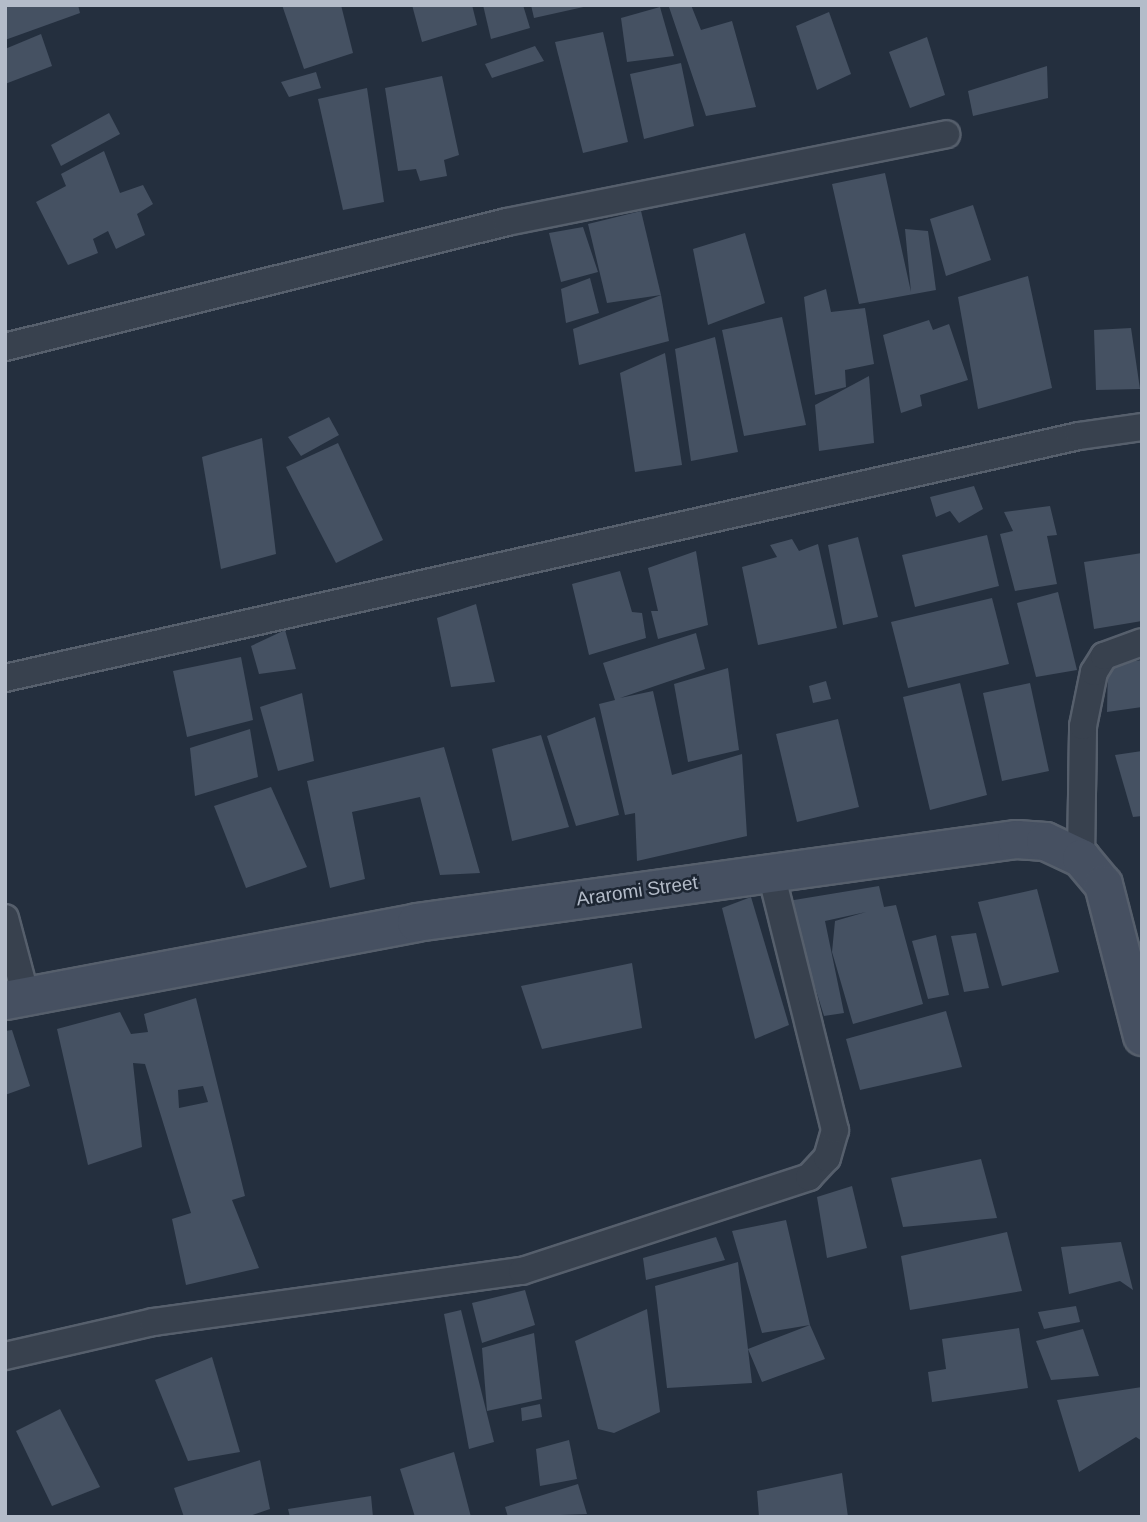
<!DOCTYPE html>
<html>
<head>
<meta charset="utf-8">
<style>
  body { margin:0 }
  #map { position:relative; width:1147px; height:1522px; overflow:hidden; background:#242f3e; font-family:Arial,sans-serif }
  div>[style] { position:absolute }
  [style*='--x'] { left:calc(var(--x)*1px); top:calc(var(--y)*1px); width:calc(var(--w)*1px); rotate:calc(var(--a)*1deg) }
  .building>* { inset:0; background:#455162 }
  .roads { filter:drop-shadow(2px 0 #565f6c) drop-shadow(-2px 0 #565f6c) drop-shadow(0 2px #565f6c) drop-shadow(0 -2px #565f6c) }
  .street>* { height:26px; margin:-13px; padding:0 13px; transform-origin:13px; border-radius:13px; background:#38414e }
  .secondary>* { height:37px; margin:-18.5px; padding:0 18.5px; transform-origin:18.5px; border-radius:18.5px; background:#465061 }
  span { translate:-50% -50%; white-space:nowrap; text-align:center; line-height:1.15; -webkit-text-stroke:5px #1d2633; paint-order:stroke }
  .street-label { font-size:19px; color:#b4bcc9 }
  .frame { position:absolute; inset:0; border:7px solid #b4bcc9; pointer-events:none }
</style>
</head>
<body>
<div id="map">
  <div class="building">
    <div style="clip-path:polygon(5px 5px,78px 5px,80px 13px,5px 40px)"></div>
    <div style="clip-path:polygon(282px 5px,341px 5px,353px 53px,304px 69px)"></div>
    <div style="clip-path:polygon(412px 5px,472px 5px,477px 25px,422px 42px)"></div>
    <div style="clip-path:polygon(483px 5px,523px 5px,530px 28px,491px 39px)"></div>
    <div style="clip-path:polygon(531px 5px,588px 5px,588px 6px,534px 18px)"></div>
    <div style="clip-path:polygon(691px 5px,701px 30px,732px 21px,756px 107px,706px 116px,669px 7px)"></div>
    <div style="clip-path:polygon(660px 7px,674px 56px,627px 62px,621px 18px)"></div>
    <div style="clip-path:polygon(829px 12px,851px 74px,817px 90px,796px 26px)"></div>
    <div style="clip-path:polygon(603px 32px,628px 142px,583px 153px,555px 42px)"></div>
    <div style="clip-path:polygon(41px 34px,52px 66px,5px 84px,5px 49px)"></div>
    <div style="clip-path:polygon(927px 37px,945px 95px,910px 108px,889px 52px)"></div>
    <div style="clip-path:polygon(535px 46px,544px 61px,492px 78px,485px 64px)"></div>
    <div style="clip-path:polygon(681px 63px,694px 126px,644px 139px,630px 74px)"></div>
    <div style="clip-path:polygon(1047px 66px,1048px 98px,973px 116px,968px 91px)"></div>
    <div style="clip-path:polygon(316px 72px,321px 88px,289px 97px,281px 82px)"></div>
    <div style="clip-path:polygon(442px 76px,459px 155px,444px 160px,447px 176px,420px 181px,416px 169px,398px 171px,385px 88px)"></div>
    <div style="clip-path:polygon(367px 88px,384px 202px,343px 210px,318px 99px)"></div>
    <div style="clip-path:polygon(109px 113px,120px 134px,61px 166px,51px 145px)"></div>
    <div style="clip-path:polygon(104px 151px,120px 193px,143px 185px,153px 204px,137px 214px,145px 235px,116px 249px,108px 231px,93px 239px,98px 253px,68px 265px,36px 202px,66px 186px,61px 174px)"></div>
    <div style="clip-path:polygon(885px 173px,911px 292px,905px 229px,928px 231px,936px 290px,859px 304px,832px 184px)"></div>
    <div style="clip-path:polygon(973px 205px,991px 260px,946px 276px,930px 219px)"></div>
    <div style="clip-path:polygon(641px 211px,661px 295px,607px 303px,588px 224px)"></div>
    <div style="clip-path:polygon(583px 227px,598px 272px,561px 282px,549px 233px)"></div>
    <div style="clip-path:polygon(745px 233px,765px 303px,708px 325px,693px 249px)"></div>
    <div style="clip-path:polygon(1028px 276px,1052px 388px,978px 409px,958px 297px)"></div>
    <div style="clip-path:polygon(590px 278px,599px 313px,566px 323px,561px 289px)"></div>
    <div style="clip-path:polygon(826px 289px,831px 312px,865px 308px,874px 364px,845px 370px,846px 387px,815px 395px,804px 297px)"></div>
    <div style="clip-path:polygon(661px 295px,669px 341px,579px 365px,573px 329px)"></div>
    <div style="clip-path:polygon(782px 317px,806px 425px,744px 436px,722px 330px)"></div>
    <div style="clip-path:polygon(929px 320px,933px 330px,949px 324px,968px 380px,920px 395px,922px 406px,901px 413px,883px 335px)"></div>
    <div style="clip-path:polygon(1131px 328px,1140px 389px,1096px 390px,1094px 330px)"></div>
    <div style="clip-path:polygon(715px 337px,738px 452px,691px 461px,675px 349px)"></div>
    <div style="clip-path:polygon(665px 353px,682px 465px,635px 472px,620px 373px)"></div>
    <div style="clip-path:polygon(869px 376px,874px 443px,819px 451px,815px 405px)"></div>
    <div style="clip-path:polygon(329px 417px,339px 435px,301px 456px,288px 437px)"></div>
    <div style="clip-path:polygon(262px 438px,276px 554px,221px 569px,202px 457px)"></div>
    <div style="clip-path:polygon(338px 443px,383px 540px,336px 563px,286px 467px)"></div>
    <div style="clip-path:polygon(974px 486px,983px 509px,959px 523px,950px 511px,936px 517px,930px 497px)"></div>
    <div style="clip-path:polygon(1050px 506px,1057px 535px,1047px 536px,1057px 584px,1015px 591px,1000px 534px,1013px 531px,1004px 512px)"></div>
    <div style="clip-path:polygon(987px 535px,999px 586px,915px 607px,902px 555px)"></div>
    <div style="clip-path:polygon(858px 537px,878px 617px,843px 625px,828px 545px)"></div>
    <div style="clip-path:polygon(792px 539px,799px 551px,818px 544px,837px 628px,758px 645px,742px 567px,777px 557px,770px 545px)"></div>
    <div style="clip-path:polygon(696px 551px,708px 625px,658px 639px,651px 611px,658px 611px,648px 568px)"></div>
    <div style="clip-path:polygon(1142px 553px,1142px 621px,1094px 629px,1084px 562px)"></div>
    <div style="clip-path:polygon(620px 571px,632px 612px,642px 613px,646px 638px,589px 655px,572px 584px)"></div>
    <div style="clip-path:polygon(1058px 592px,1077px 670px,1036px 677px,1017px 603px)"></div>
    <div style="clip-path:polygon(992px 598px,1009px 664px,908px 688px,891px 622px)"></div>
    <div style="clip-path:polygon(476px 604px,495px 682px,451px 687px,437px 618px)"></div>
    <div style="clip-path:polygon(285px 630px,296px 669px,259px 674px,251px 646px)"></div>
    <div style="clip-path:polygon(696px 633px,705px 669px,620px 698px,653px 691px,672px 775px,742px 754px,747px 836px,637px 861px,635px 813px,625px 815px,599px 704px,615px 700px,603px 663px)"></div>
    <div style="clip-path:polygon(241px 657px,253px 720px,187px 737px,173px 671px)"></div>
    <div style="clip-path:polygon(1142px 660px,1142px 707px,1107px 712px,1108px 665px)"></div>
    <div style="clip-path:polygon(728px 668px,739px 750px,688px 762px,674px 684px)"></div>
    <div style="clip-path:polygon(826px 681px,831px 699px,813px 703px,809px 686px)"></div>
    <div style="clip-path:polygon(960px 683px,987px 795px,930px 810px,903px 697px)"></div>
    <div style="clip-path:polygon(1030px 683px,1049px 771px,1002px 781px,983px 693px)"></div>
    <div style="clip-path:polygon(302px 693px,314px 761px,278px 771px,260px 707px)"></div>
    <div style="clip-path:polygon(595px 717px,619px 815px,576px 826px,547px 736px)"></div>
    <div style="clip-path:polygon(838px 719px,859px 807px,797px 822px,776px 734px)"></div>
    <div style="clip-path:polygon(250px 729px,258px 777px,195px 796px,190px 748px)"></div>
    <div style="clip-path:polygon(541px 735px,569px 827px,512px 841px,492px 749px)"></div>
    <div style="clip-path:polygon(444px 747px,480px 873px,440px 875px,420px 797px,352px 812px,365px 879px,330px 888px,307px 781px)"></div>
    <div style="clip-path:polygon(1142px 751px,1142px 816px,1133px 817px,1115px 755px)"></div>
    <div style="clip-path:polygon(271px 787px,307px 867px,246px 888px,214px 806px)"></div>
    <div style="clip-path:polygon(879px 886px,884px 907px,896px 905px,923px 1004px,853px 1024px,832px 952px,835px 921px,866px 912px,825px 921px,844px 1013px,824px 1016px,788px 901px)"></div>
    <div style="clip-path:polygon(1037px 889px,1059px 972px,1002px 986px,978px 902px)"></div>
    <div style="clip-path:polygon(751px 897px,789px 1025px,755px 1039px,722px 908px)"></div>
    <div style="clip-path:polygon(976px 933px,989px 988px,964px 992px,951px 936px)"></div>
    <div style="clip-path:polygon(936px 935px,949px 995px,928px 999px,912px 941px)"></div>
    <div style="clip-path:polygon(632px 963px,642px 1028px,542px 1049px,521px 986px)"></div>
    <div style="clip-path:polygon(evenodd,196px 998px,245px 1196px,232px 1200px,259px 1268px,186px 1285px,172px 1219px,191px 1213px,145px 1064px,133px 1063px,142px 1147px,88px 1165px,57px 1029px,120px 1012px,131px 1034px,148px 1032px,144px 1014px,196px 998px,203px 1086px,208px 1102px,179px 1108px,178px 1090px,203px 1086px)"></div>
    <div style="clip-path:polygon(946px 1011px,962px 1067px,860px 1090px,846px 1039px)"></div>
    <div style="clip-path:polygon(12px 1030px,30px 1086px,5px 1095px,5px 1031px)"></div>
    <div style="clip-path:polygon(981px 1159px,997px 1218px,903px 1227px,891px 1178px)"></div>
    <div style="clip-path:polygon(852px 1186px,867px 1248px,827px 1258px,817px 1197px)"></div>
    <div style="clip-path:polygon(786px 1220px,810px 1325px,825px 1359px,762px 1382px,748px 1349px,752px 1383px,667px 1388px,655px 1286px,738px 1262px,748px 1349px,810px 1325px,762px 1333px,732px 1231px)"></div>
    <div style="clip-path:polygon(1007px 1232px,1022px 1291px,910px 1310px,901px 1256px)"></div>
    <div style="clip-path:polygon(716px 1237px,725px 1260px,646px 1280px,643px 1258px)"></div>
    <div style="clip-path:polygon(1121px 1242px,1133px 1290px,1120px 1281px,1069px 1294px,1061px 1247px)"></div>
    <div style="clip-path:polygon(525px 1290px,535px 1325px,482px 1343px,472px 1303px)"></div>
    <div style="clip-path:polygon(1076px 1306px,1080px 1322px,1044px 1329px,1038px 1312px)"></div>
    <div style="clip-path:polygon(647px 1309px,660px 1412px,614px 1433px,598px 1429px,575px 1341px)"></div>
    <div style="clip-path:polygon(461px 1310px,494px 1442px,469px 1449px,444px 1314px)"></div>
    <div style="clip-path:polygon(1019px 1328px,1028px 1388px,932px 1402px,928px 1372px,946px 1369px,942px 1339px)"></div>
    <div style="clip-path:polygon(1083px 1329px,1099px 1376px,1051px 1380px,1036px 1341px)"></div>
    <div style="clip-path:polygon(534px 1333px,542px 1399px,487px 1411px,482px 1348px)"></div>
    <div style="clip-path:polygon(212px 1357px,240px 1452px,188px 1461px,155px 1380px)"></div>
    <div style="clip-path:polygon(1142px 1387px,1142px 1441px,1136px 1437px,1079px 1472px,1057px 1400px)"></div>
    <div style="clip-path:polygon(540px 1404px,542px 1417px,522px 1421px,521px 1408px)"></div>
    <div style="clip-path:polygon(60px 1409px,100px 1487px,52px 1506px,16px 1431px)"></div>
    <div style="clip-path:polygon(569px 1440px,577px 1479px,540px 1486px,536px 1449px)"></div>
    <div style="clip-path:polygon(454px 1452px,471px 1517px,415px 1517px,400px 1469px)"></div>
    <div style="clip-path:polygon(260px 1460px,270px 1509px,247px 1517px,184px 1517px,174px 1488px)"></div>
    <div style="clip-path:polygon(842px 1473px,848px 1517px,759px 1517px,757px 1491px)"></div>
    <div style="clip-path:polygon(578px 1484px,587px 1514px,508px 1517px,505px 1507px)"></div>
    <div style="clip-path:polygon(371px 1496px,373px 1517px,290px 1517px,288px 1509px)"></div>
  </div>
  <div class="roads">
    <div class="street">
      <div style="--x:5;--y:347;--w:517;--a:-13.98"></div>
      <div style="--x:507;--y:222;--w:448;--a:-11.3"></div>
      <div style="--x:5;--y:678;--w:1101;--a:-12.7"></div>
      <div style="--x:1079;--y:436;--w:64;--a:-8.1"></div>
      <div style="--x:1081;--y:858;--w:132;--a:-89.1"></div>
      <div style="--x:1083;--y:726;--w:55;--a:-78.5"></div>
      <div style="--x:1094;--y:672;--w:19;--a:-58"></div>
      <div style="--x:1104;--y:656;--w:40;--a:-20.2"></div>
      <div style="--x:5;--y:918;--w:82;--a:75.1"></div>
      <div style="--x:5;--y:1356;--w:152;--a:-12.9"></div>
      <div style="--x:153;--y:1322;--w:373;--a:-7.9"></div>
      <div style="--x:522;--y:1271;--w:302;--a:-18.1"></div>
      <div style="--x:809;--y:1177;--w:26;--a:-47"></div>
      <div style="--x:827;--y:1158;--w:29;--a:-74"></div>
      <div style="--x:835;--y:1130;--w:265;--a:-104"></div>
    </div>
    <div class="secondary">
      <div style="--x:5;--y:1000;--w:418;--a:-10.7"></div>
      <div style="--x:416;--y:922;--w:606;--a:-7.88"></div>
      <div style="--x:1016;--y:839;--w:29;--a:4"></div>
      <div style="--x:1045;--y:841;--w:40;--a:25"></div>
      <div style="--x:1081;--y:858;--w:34;--a:50"></div>
      <div style="--x:1103;--y:884;--w:157;--a:75.6"></div>
    </div>
  </div>
  <div class="street-label">
    <span style="left:637px;top:891px;rotate:-8deg">Araromi Street</span>
  </div>
  <div class="frame"></div>
</div>
</body>
</html>
